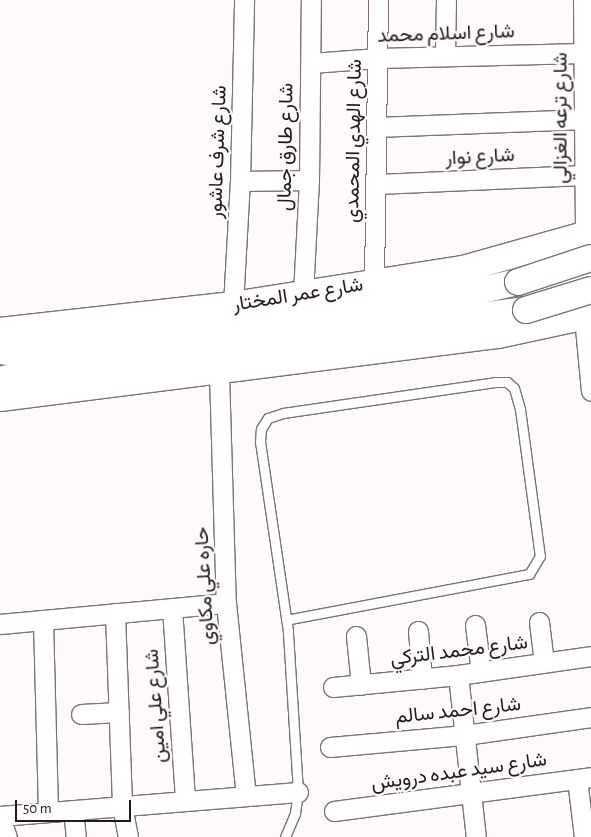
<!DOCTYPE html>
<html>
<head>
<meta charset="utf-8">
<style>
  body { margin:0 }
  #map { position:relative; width:591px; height:837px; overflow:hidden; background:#fefafc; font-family:"Alegreya Sans",Vazirmatn,sans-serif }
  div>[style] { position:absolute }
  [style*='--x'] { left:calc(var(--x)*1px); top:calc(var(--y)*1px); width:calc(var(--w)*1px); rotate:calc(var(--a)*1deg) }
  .roads { filter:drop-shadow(1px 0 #7b7277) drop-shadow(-1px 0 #7b7277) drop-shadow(0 1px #7b7277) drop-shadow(0 -1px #7b7277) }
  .service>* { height:9px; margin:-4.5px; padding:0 4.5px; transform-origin:4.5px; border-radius:4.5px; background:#fff }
  .minor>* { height:19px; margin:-9.5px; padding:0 9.5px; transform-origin:9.5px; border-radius:9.5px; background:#fff }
  .secondary>* { height:26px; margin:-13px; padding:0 13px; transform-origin:13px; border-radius:13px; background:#fff }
  .bridges { filter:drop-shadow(1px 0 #7b7277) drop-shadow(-1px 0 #7b7277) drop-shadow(0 1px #7b7277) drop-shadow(0 -1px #7b7277) }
  .secondary-bridge>* { height:26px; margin:-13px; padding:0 13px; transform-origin:13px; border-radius:13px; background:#fff }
  span { translate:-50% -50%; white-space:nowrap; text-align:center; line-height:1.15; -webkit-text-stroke:4.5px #fefafc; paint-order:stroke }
  .street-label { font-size:20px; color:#201c1e }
  .scale { position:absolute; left:15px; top:800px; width:116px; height:22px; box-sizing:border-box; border:2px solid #201c1e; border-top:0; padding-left:6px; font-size:15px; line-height:18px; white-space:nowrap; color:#201c1e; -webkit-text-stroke:4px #fefafc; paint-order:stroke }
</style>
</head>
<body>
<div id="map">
  <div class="roads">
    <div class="service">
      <div style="--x:285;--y:837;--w:26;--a:-67"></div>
      <div style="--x:295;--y:813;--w:21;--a:-82"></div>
      <div style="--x:298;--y:792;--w:161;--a:-93.6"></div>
      <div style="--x:288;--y:631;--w:191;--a:-98.4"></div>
      <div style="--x:260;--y:442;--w:13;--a:-86"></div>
      <div style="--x:261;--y:429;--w:13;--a:-58"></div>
      <div style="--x:268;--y:418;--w:16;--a:-18"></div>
      <div style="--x:283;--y:413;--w:214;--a:-8.3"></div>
      <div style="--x:495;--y:382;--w:12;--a:0"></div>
      <div style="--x:507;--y:382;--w:9;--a:41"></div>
      <div style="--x:514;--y:388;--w:22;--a:74"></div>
      <div style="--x:520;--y:409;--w:148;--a:82.3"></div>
      <div style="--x:540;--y:556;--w:21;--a:121"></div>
      <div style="--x:529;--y:574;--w:247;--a:169.3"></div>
    </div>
    <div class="minor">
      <div style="--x:583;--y:0;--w:236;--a:89.5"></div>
      <div style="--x:445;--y:56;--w:56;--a:-89"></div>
      <div style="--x:311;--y:63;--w:67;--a:-4.3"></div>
      <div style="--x:378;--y:58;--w:205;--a:-1.4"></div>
      <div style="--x:378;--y:127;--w:206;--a:-2.2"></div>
      <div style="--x:240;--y:181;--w:69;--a:-0.8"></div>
      <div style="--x:377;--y:184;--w:207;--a:-2.5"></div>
      <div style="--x:374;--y:283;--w:283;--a:-89.2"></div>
      <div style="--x:303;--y:294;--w:114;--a:-87"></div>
      <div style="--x:309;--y:180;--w:180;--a:-89.4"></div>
      <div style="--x:233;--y:305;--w:124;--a:-86.8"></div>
      <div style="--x:240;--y:181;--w:181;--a:-88.7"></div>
      <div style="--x:584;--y:317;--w:74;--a:84.6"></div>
      <div style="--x:219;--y:373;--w:230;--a:88.3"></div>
      <div style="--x:226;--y:603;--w:194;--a:84.1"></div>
      <div style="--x:172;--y:608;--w:193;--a:86.1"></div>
      <div style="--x:115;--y:613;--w:193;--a:87.9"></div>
      <div style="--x:122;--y:806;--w:32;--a:79"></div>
      <div style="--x:43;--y:620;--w:192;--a:88.5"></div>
      <div style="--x:539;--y:622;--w:41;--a:83"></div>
      <div style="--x:0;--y:624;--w:227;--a:-5.3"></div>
      <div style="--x:475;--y:625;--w:47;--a:82.7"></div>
      <div style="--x:418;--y:631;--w:48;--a:85.2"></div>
      <div style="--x:356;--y:636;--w:49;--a:84.2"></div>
      <div style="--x:458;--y:675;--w:163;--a:83.7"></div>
      <div style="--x:333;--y:687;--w:126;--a:-5.5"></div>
      <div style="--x:458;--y:675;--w:134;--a:-8.1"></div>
      <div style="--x:81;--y:714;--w:38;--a:-3"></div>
      <div style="--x:330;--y:747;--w:136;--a:-5.1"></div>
      <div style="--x:465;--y:735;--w:127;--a:-8.1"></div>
      <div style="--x:577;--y:779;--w:58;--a:83.1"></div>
      <div style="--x:73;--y:810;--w:27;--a:84"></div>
      <div style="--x:334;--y:811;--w:259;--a:-7.5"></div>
      <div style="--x:0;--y:816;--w:299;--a:-4.6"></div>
      <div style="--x:0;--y:817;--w:21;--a:71"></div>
    </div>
    <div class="secondary">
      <div style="--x:0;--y:331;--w:234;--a:-6.4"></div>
      <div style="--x:233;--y:305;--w:233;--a:-8.9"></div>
      <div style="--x:463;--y:269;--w:133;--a:-15.7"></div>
      <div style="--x:0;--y:351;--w:19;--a:6"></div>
      <div style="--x:19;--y:353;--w:462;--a:-7.7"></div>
      <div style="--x:477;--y:291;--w:42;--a:-12.4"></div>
      <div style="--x:0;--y:380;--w:20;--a:-15"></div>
      <div style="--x:19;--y:375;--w:511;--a:-7.31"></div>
      <div style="--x:0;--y:398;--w:502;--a:-7.21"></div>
      <div style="--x:498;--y:335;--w:95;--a:-12.1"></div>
    </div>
  </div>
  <div class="bridges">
    <div class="secondary-bridge">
      <div style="--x:518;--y:282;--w:77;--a:-18.2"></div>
      <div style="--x:526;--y:310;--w:68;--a:-17.1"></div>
    </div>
  </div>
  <div class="street-label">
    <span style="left:446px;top:34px;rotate:-2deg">شارع اسلام محمد</span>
    <span style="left:561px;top:118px;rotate:-90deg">شارع ترعه الغزالي</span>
    <span style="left:354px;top:141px;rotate:-89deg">شارع الهدي المحمدي</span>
    <span style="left:286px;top:147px;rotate:-89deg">شارع طارق جمال</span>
    <span style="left:218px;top:152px;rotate:-88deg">شارع شرف عاشور</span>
    <span style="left:480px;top:157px;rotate:-3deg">شارع نوار</span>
    <span style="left:298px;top:295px;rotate:-9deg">شارع عمر المختار</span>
    <span style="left:205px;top:586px;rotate:-93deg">حاره علي مكاوي</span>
    <span style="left:459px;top:651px;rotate:-7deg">شارع محمد التركي</span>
    <span style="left:156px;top:706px;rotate:-94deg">شارع علي امين</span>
    <span style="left:458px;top:711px;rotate:-6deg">شارع احمد سالم</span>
    <span style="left:459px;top:772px;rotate:-8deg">شارع سيد عبده درويش</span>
  </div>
  <div class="scale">50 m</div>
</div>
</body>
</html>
